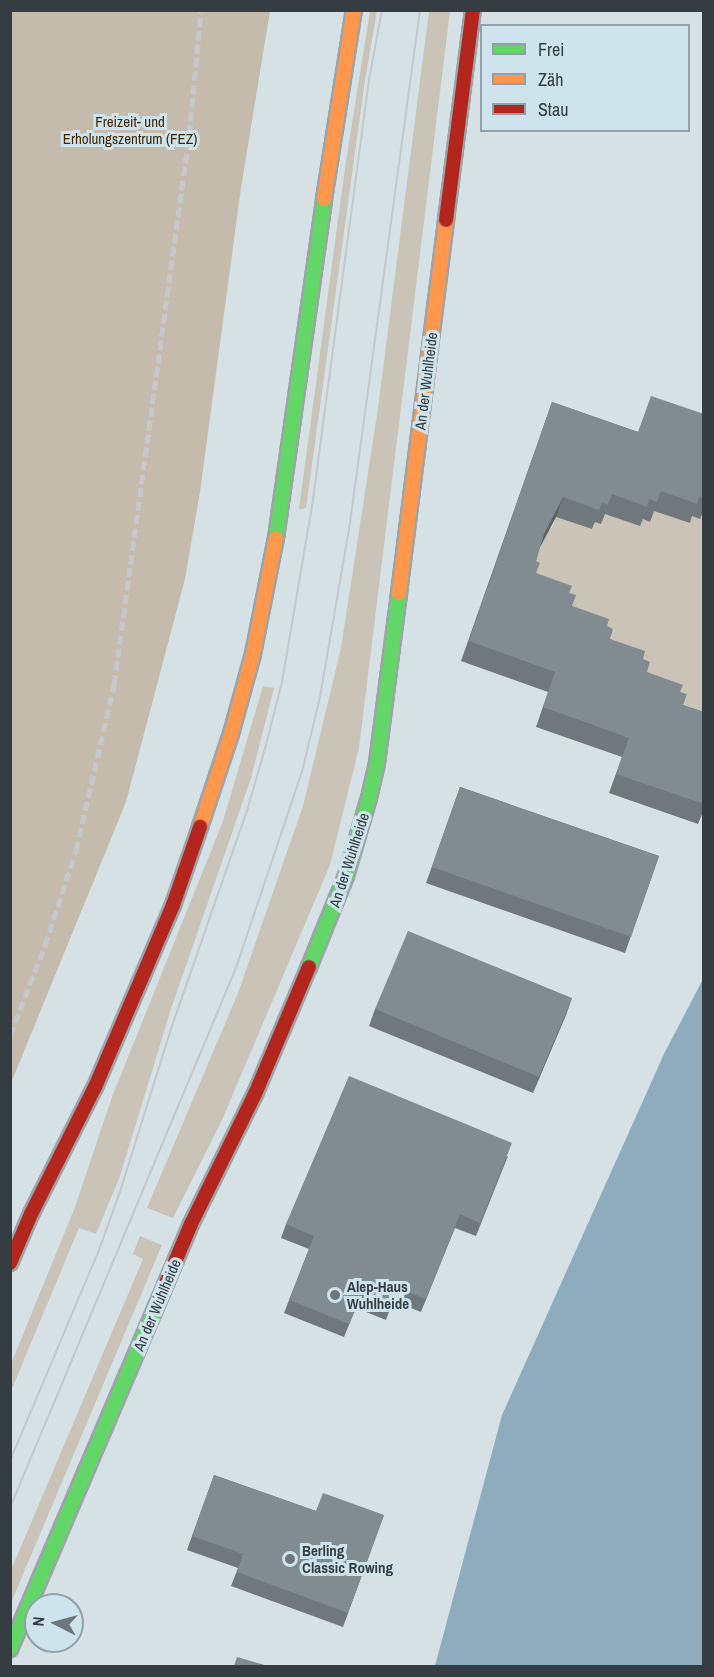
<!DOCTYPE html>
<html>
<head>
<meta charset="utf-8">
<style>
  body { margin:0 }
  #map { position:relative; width:714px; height:1677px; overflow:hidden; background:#d6e1e6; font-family:"Archivo Narrow",sans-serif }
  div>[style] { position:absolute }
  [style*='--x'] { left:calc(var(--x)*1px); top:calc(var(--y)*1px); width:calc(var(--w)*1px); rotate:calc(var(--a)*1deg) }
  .green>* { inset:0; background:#cac3b8 }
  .forest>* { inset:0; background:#c5bbad }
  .water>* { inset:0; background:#8eacbc }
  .roads { filter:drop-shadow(2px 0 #9ca4a8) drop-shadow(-2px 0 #9ca4a8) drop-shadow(0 2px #9ca4a8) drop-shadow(0 -2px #9ca4a8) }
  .fast>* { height:14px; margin:-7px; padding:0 7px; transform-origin:7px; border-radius:7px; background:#63d668 }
  .slow>* { height:14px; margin:-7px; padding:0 7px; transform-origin:7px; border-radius:7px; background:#ff974d }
  .jam>* { height:14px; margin:-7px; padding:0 7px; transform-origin:7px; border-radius:7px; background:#b3261e }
  .tram>* { height:1.5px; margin:-0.75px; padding:0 0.75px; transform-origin:0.75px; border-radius:0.75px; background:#c5c8ca }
  .rail>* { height:4.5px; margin-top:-2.25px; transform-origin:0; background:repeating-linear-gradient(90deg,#c5c8ca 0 9px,transparent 0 13.5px) }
  .wall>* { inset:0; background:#70787b }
  .shaded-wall>* { inset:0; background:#5b6164 }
  .building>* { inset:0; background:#828b8f }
  .dots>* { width:16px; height:16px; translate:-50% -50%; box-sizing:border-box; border:3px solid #cfe3ed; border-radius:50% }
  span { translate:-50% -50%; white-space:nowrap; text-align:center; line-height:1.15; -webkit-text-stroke:6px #cfe3ed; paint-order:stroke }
  .park-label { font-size:15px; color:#422600 }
  .street-label { font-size:15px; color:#363d42 }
  .poi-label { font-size:15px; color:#363d42; font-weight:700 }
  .left { translate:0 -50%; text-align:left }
  .frame { position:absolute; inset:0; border:12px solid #363d42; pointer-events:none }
  .legend { position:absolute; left:480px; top:24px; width:210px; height:108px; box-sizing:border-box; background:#cfe3ed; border:2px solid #92a1a9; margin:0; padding:8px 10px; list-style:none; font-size:18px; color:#363d42 }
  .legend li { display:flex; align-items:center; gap:12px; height:30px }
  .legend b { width:30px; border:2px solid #92a1a9 }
  .north { position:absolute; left:24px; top:1593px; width:60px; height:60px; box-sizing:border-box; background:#cfe3ed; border:2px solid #92a1a9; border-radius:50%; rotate:276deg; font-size:16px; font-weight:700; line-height:24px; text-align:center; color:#363d42 }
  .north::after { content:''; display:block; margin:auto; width:21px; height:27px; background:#6e767b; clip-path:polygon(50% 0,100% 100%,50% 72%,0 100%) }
</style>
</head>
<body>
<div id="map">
  <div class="green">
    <div style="clip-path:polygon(370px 11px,377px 11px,365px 80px,306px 508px,299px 509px,346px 161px)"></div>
    <div style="clip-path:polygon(429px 11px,450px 11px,359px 748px,330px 865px,222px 1120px,173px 1218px,147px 1208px,238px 993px,303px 806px,341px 648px,378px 408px)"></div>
    <div style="clip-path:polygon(703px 509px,703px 735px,529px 593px,511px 521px,552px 528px,556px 517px,592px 529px,595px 522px,604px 514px,642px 519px,654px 511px,692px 516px)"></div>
    <div style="clip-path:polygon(263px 686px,274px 688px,251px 778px,171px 1009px,120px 1176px,96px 1234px,79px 1228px,11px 1391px,11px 1364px,75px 1207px,112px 1097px,223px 821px)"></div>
    <div style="clip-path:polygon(140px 1236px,162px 1245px,11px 1603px,11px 1570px,143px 1259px,133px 1254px)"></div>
  </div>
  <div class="forest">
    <div style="clip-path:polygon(11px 10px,270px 11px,241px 188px,200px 492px,185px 579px,126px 802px,11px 1083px)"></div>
  </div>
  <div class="water">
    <div style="clip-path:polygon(703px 979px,703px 1666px,435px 1666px,502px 1415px,664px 1054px)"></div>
  </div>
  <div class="roads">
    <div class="fast">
      <div style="--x:276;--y:538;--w:342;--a:-81.9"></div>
      <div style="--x:309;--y:967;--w:98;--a:-67.9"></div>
      <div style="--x:346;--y:876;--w:81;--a:-73.6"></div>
      <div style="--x:369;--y:798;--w:36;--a:-77"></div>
      <div style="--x:377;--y:763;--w:171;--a:-82.6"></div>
      <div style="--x:10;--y:1649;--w:372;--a:-66.9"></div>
    </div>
    <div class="slow">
      <div style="--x:324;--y:199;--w:191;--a:-81"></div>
      <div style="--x:399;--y:593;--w:376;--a:-82.8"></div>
      <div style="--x:200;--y:827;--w:98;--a:-71.6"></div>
      <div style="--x:231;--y:734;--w:83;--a:-74.6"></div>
      <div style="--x:253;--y:654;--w:118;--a:-78.8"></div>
    </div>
    <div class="jam">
      <div style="--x:446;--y:220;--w:212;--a:-82.7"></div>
      <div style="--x:10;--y:1263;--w:53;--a:-66.8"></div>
      <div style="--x:31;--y:1214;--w:142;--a:-63.3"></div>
      <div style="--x:95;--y:1087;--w:198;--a:-66.8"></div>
      <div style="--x:173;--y:905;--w:83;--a:-70.9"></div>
      <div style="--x:156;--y:1307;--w:90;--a:-67.1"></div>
      <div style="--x:191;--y:1224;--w:145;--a:-63.8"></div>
      <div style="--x:255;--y:1094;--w:138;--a:-67"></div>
    </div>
  </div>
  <div class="tram">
    <div style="--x:10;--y:1461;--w:229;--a:-67.1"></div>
    <div style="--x:99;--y:1250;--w:62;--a:-70.1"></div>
    <div style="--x:120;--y:1192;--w:168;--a:-72.6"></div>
    <div style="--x:170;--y:1032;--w:234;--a:-70.8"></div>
    <div style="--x:247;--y:811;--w:69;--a:-73.9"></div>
    <div style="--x:266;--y:745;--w:65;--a:-75.7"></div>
    <div style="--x:282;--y:682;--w:178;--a:-80.3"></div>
    <div style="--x:312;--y:507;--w:431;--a:-82.4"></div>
    <div style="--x:369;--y:80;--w:71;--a:-79.5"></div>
    <div style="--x:10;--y:1508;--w:585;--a:-67.29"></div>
    <div style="--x:236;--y:968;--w:207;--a:-71.4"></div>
    <div style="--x:302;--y:772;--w:77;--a:-76.5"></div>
    <div style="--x:320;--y:697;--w:177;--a:-80.2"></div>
    <div style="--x:350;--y:523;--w:518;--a:-82.23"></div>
  </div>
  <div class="rail">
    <div style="--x:10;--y:1035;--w:97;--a:-68.7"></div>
    <div style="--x:45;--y:945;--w:100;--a:-71.9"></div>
    <div style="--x:76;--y:850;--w:170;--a:-77.1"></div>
    <div style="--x:114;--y:684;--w:555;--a:-82.23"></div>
    <div style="--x:189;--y:134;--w:125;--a:-84.5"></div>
  </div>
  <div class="wall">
    <div style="clip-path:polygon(552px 402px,638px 432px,704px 414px,704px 510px,700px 519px,692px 516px,690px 523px,654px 511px,650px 522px,643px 519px,640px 526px,605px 514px,601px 524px,595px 522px,592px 529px,556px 517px,540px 546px,536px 561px,536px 573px,569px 593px,572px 606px,607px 626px,610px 639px,643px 659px,647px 672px,680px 692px,683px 705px,704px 712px,704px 810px,698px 824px,609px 793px,622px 757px,536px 727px,548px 692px,461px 661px)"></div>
    <div style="clip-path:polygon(460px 787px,659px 856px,625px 953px,426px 883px)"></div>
    <div style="clip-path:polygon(572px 998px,533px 1093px,369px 1026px,375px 1009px)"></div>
    <div style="clip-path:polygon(508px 1156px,476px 1236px,455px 1228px,421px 1312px,393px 1301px,386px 1320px,356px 1308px,344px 1337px,284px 1313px,309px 1249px,281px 1238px,286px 1224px)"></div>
    <div style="clip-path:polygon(214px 1475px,316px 1511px,384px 1515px,343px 1627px,231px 1586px,238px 1568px,187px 1550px)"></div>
  </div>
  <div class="shaded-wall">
    <div style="clip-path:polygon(563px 497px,556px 517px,537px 553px,544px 534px)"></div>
    <div style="clip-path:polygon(572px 998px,566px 1015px,533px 1093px,539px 1077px)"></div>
  </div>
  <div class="building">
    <div style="clip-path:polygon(651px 396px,704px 414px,704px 498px,699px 496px,697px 504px,661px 491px,657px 502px,649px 499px,647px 507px,612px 494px,608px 505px,602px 503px,599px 510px,563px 497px,544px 534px,536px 561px,540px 563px,536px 573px,572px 586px,569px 593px,576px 595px,572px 606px,609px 619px,607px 626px,613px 629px,610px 639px,645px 651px,643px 659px,650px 662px,647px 672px,683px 685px,680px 692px,687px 694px,683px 705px,704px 712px,704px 804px,616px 774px,629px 738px,543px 707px,555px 672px,469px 641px,552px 402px,638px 432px)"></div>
    <div style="clip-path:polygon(460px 787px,659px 856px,631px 937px,432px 867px)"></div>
    <div style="clip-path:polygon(408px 931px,572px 998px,539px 1077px,375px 1009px)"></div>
    <div style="clip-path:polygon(349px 1076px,512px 1143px,480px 1223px,460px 1214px,426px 1299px,398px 1288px,391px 1306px,361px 1294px,349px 1324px,289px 1300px,314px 1236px,286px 1224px)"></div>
    <div style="clip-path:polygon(214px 1475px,316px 1511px,323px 1493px,384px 1515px,348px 1613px,237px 1572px,243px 1554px,192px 1536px)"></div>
    <div style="clip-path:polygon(237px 1657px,268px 1666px,234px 1666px)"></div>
  </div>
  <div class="dots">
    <div style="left:335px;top:1295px;background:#6e767b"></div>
    <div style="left:290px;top:1559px;background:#6e767b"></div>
  </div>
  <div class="park-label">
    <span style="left:130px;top:130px">Freizeit- und<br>Erholungszentrum (FEZ)</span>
  </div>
  <div class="street-label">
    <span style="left:426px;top:381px;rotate:-83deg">An der Wuhlheide</span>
    <span style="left:349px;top:860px;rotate:-72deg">An der Wuhlheide</span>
    <span style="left:157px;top:1305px;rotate:-67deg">An der Wuhlheide</span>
  </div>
  <div class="poi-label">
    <span class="left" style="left:347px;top:1295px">Alep-Haus<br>Wuhlheide</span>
    <span class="left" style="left:302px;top:1559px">Berling<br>Classic Rowing</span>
  </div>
  <div class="frame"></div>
  <ul class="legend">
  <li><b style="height:8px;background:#63d668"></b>Frei</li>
  <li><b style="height:8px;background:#ff974d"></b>Zäh</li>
  <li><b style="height:8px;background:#b3261e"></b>Stau</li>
  </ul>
  <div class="north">N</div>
</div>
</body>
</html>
